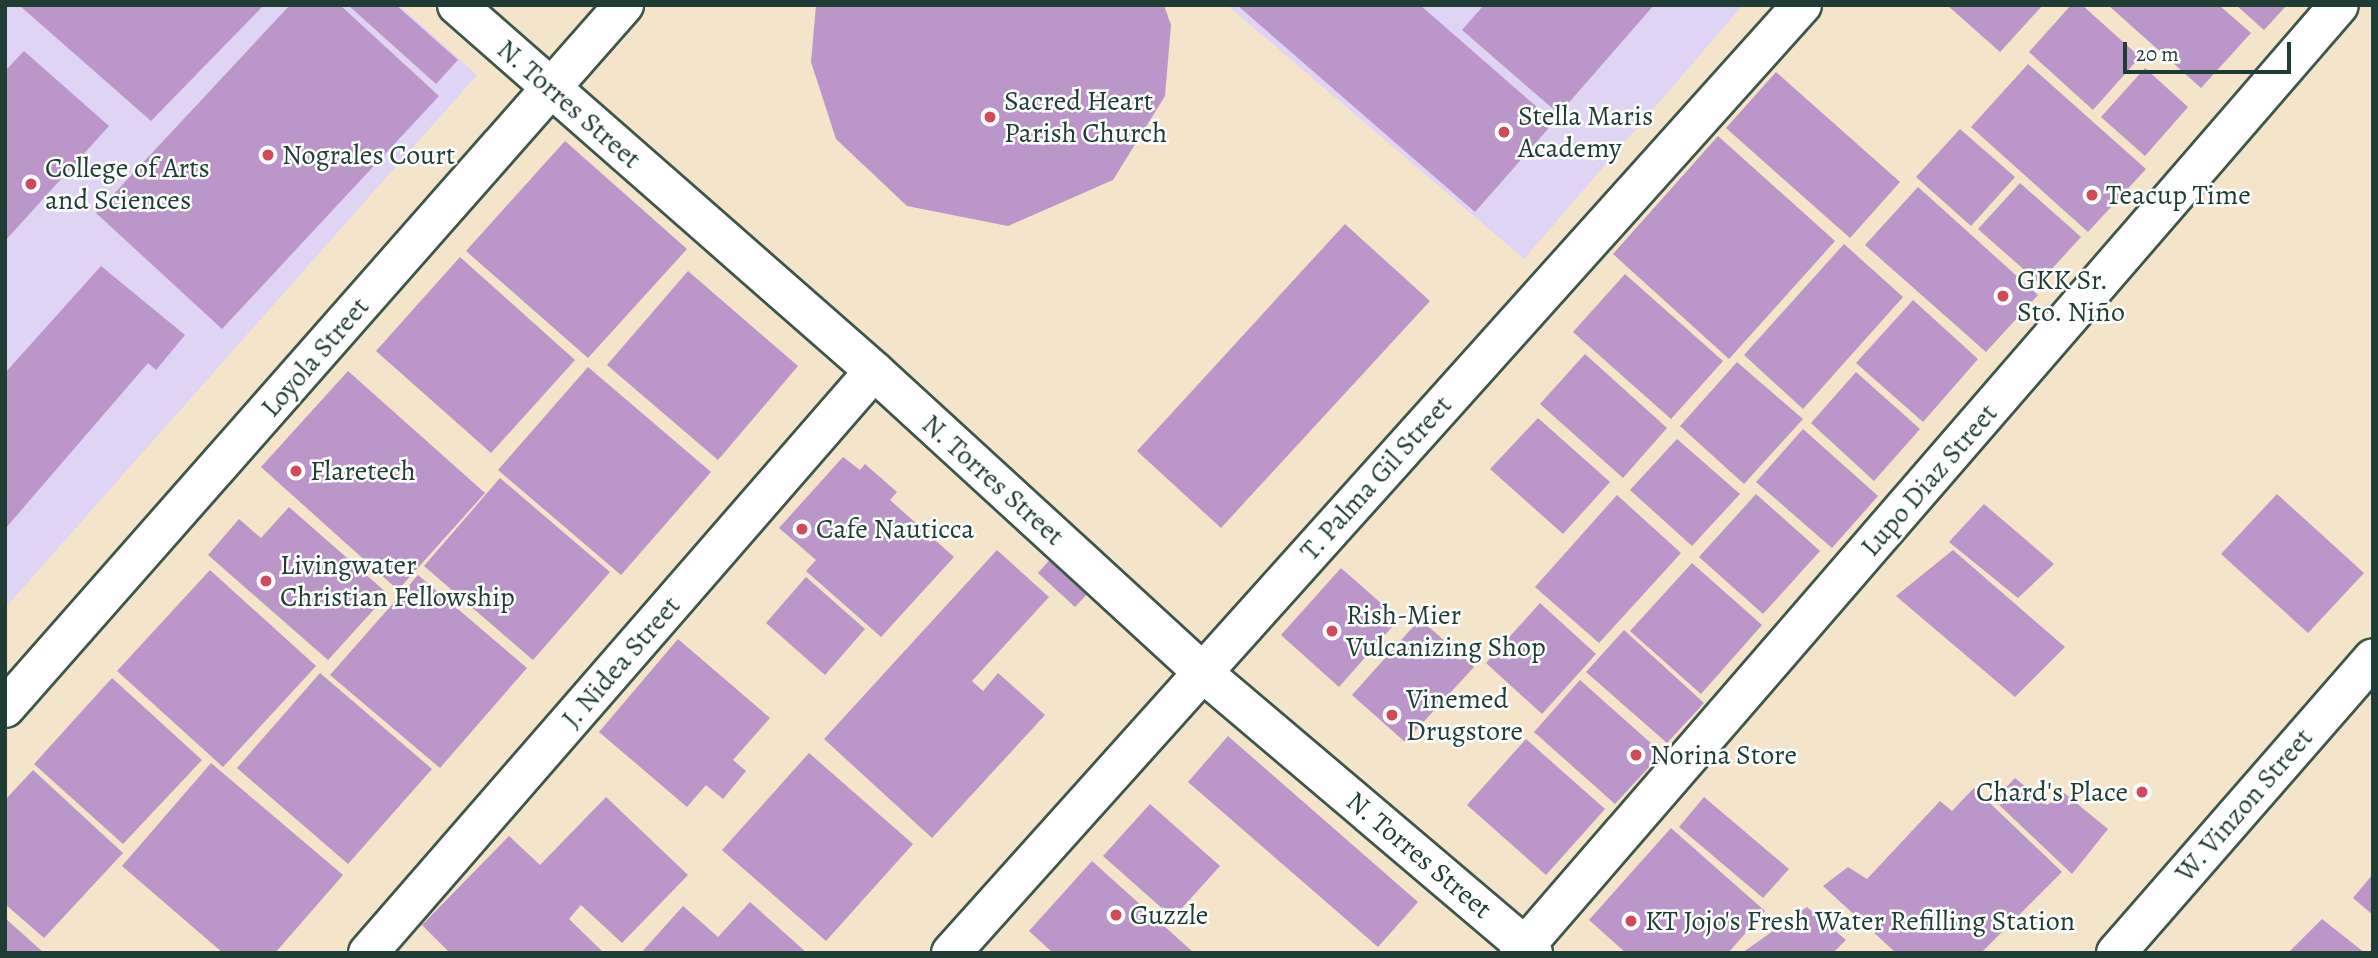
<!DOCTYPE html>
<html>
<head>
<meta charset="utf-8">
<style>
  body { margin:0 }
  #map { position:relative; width:2378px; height:958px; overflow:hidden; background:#f3e4ca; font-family:Alegreya,serif }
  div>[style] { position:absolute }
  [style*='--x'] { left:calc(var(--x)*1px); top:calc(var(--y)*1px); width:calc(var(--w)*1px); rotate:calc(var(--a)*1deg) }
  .built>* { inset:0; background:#e0d4f4 }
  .building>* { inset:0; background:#bb96c9 }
  .roads { filter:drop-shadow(2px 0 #3f564a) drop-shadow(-2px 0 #3f564a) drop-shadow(0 2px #3f564a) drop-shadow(0 -2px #3f564a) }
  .street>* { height:38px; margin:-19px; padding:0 19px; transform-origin:19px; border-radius:19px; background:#fff }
  .secondary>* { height:38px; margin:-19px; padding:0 19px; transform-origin:19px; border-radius:19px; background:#fff }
  .dots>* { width:19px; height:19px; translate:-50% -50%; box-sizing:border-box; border:4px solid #fff; border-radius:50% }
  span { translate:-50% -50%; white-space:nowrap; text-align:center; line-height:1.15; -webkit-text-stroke:5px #fff; paint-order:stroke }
  .poi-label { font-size:28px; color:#1f3d34 }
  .left { translate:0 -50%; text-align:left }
  .right { translate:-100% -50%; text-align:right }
  .street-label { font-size:28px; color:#1f3d34 }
  .frame { position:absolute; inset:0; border:7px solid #1f3d34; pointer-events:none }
  .scale { position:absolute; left:2123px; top:42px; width:168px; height:32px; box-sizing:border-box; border:4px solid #1f3d34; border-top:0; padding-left:9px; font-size:21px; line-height:24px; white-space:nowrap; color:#1f3d34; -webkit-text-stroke:5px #fff; paint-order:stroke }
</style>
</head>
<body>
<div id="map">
  <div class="built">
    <div style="clip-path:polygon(5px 5px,399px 5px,477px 75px,5px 608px)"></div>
    <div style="clip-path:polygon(1227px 5px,1743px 5px,1524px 259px)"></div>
  </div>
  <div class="building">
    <div style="clip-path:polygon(19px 5px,264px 5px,151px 121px)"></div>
    <div style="clip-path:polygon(290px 5px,340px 5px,439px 96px,222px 329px,96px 213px)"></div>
    <div style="clip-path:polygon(348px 5px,396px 5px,458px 60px,436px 84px)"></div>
    <div style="clip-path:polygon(816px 5px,1164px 5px,1171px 25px,1165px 96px,1113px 180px,1008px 226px,907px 206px,836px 139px,811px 62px)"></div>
    <div style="clip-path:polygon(1237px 5px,1420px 5px,1554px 122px,1475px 212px)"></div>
    <div style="clip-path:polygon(1484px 5px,1654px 5px,1559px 114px,1462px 30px)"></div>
    <div style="clip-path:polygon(1947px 5px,2043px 5px,2000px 52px)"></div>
    <div style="clip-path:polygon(2071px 5px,2082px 5px,2140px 57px,2093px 110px,2029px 52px)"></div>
    <div style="clip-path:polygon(2108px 5px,2219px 5px,2251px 33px,2201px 88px)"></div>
    <div style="clip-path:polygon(2236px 5px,2287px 5px,2264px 30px)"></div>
    <div style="clip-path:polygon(24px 51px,109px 126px,5px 241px,5px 71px)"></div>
    <div style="clip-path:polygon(2028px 64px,2146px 169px,2088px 232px,1971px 127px)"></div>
    <div style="clip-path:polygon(2145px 68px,2188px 107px,2145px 156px,2101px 117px)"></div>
    <div style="clip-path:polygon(1776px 72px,1900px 182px,1850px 238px,1726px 128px)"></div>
    <div style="clip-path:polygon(1960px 129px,2015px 177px,1971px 226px,1916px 177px)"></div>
    <div style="clip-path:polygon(1718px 136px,1835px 241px,1729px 359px,1613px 254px)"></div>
    <div style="clip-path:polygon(565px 141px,687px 249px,588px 358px,466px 251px)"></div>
    <div style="clip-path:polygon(2020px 183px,2081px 237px,2039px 283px,1978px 229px)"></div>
    <div style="clip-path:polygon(1918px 187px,2038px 295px,1986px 352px,1865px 245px)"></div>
    <div style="clip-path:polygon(1345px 224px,1430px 301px,1221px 528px,1137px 451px)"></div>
    <div style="clip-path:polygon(1844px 244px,1903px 297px,1803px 409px,1744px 355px)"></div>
    <div style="clip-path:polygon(460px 257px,575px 360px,491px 453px,376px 351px)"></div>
    <div style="clip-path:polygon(101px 266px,185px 335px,156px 370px,148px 363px,5px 529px,5px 373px)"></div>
    <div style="clip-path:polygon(688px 271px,798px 366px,718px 460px,607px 365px)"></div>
    <div style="clip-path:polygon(1625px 274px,1723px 361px,1671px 419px,1573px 332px)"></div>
    <div style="clip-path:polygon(1913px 300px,1978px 359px,1923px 422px,1856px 363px)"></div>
    <div style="clip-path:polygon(1585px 354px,1667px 428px,1623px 478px,1540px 404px)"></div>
    <div style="clip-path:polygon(1737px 362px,1803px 419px,1744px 484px,1680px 426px)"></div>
    <div style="clip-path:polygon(588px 367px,711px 472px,621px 575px,498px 470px)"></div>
    <div style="clip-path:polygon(348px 371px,485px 493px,398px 590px,261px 467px)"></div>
    <div style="clip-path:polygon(1856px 372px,1920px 429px,1874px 481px,1811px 423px)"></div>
    <div style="clip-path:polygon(1538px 418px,1610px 482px,1563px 534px,1490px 469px)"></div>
    <div style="clip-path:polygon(1803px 429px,1878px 496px,1832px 548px,1756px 482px)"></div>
    <div style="clip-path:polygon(1677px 439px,1740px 494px,1692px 546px,1630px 490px)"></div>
    <div style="clip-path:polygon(843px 457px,860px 470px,865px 464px,897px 492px,890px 500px,954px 557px,881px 637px,806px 571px,816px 560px,779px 528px)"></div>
    <div style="clip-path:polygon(500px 478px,610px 572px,533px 660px,424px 566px)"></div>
    <div style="clip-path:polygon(1756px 494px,1820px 551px,1763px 614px,1699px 557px)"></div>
    <div style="clip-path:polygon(2277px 494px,2364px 573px,2308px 633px,2221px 554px)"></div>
    <div style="clip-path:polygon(1617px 495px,1681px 553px,1599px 643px,1535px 587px)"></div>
    <div style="clip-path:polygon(1984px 504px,2054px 564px,2018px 598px,1949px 542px)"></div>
    <div style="clip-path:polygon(289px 507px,388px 594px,328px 660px,208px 555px,239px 519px,261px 538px)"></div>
    <div style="clip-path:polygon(997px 550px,1049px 597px,972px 681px,983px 691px,998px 673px,1045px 715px,932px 838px,824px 739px)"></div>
    <div style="clip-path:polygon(1953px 550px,2065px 647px,2015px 697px,1896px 596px)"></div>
    <div style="clip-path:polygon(1054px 555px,1091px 590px,1075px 607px,1038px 573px)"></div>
    <div style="clip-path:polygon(1692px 563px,1762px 625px,1701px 694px,1630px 631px)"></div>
    <div style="clip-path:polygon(1341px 568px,1399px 619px,1339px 687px,1281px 635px)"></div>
    <div style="clip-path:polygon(210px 570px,316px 666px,223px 767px,117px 671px)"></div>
    <div style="clip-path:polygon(418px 575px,527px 668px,440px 768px,330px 675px)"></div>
    <div style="clip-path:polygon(806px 577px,865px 629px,825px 675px,766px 623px)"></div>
    <div style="clip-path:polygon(1540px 603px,1596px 654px,1542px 714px,1486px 663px)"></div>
    <div style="clip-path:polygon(1420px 619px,1474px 667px,1405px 742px,1352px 695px)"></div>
    <div style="clip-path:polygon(1624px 630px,1704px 703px,1667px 743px,1586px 672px)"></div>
    <div style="clip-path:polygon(678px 639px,770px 718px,733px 760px,746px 771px,723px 799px,706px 785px,687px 807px,599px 732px)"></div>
    <div style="clip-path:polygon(320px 673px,432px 769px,348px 864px,237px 768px)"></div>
    <div style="clip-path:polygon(112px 678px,202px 760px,123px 844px,34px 764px)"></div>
    <div style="clip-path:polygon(1580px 680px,1662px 753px,1615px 804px,1534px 732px)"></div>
    <div style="clip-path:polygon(1228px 736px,1418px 902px,1378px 947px,1188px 782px)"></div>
    <div style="clip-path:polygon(1526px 739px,1605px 809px,1546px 875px,1467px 805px)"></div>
    <div style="clip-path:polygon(809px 753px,913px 844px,826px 941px,722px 850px)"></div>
    <div style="clip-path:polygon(211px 763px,343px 875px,275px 953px,223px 953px,122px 866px)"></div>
    <div style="clip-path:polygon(33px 770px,123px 853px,44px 938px,5px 904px,5px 800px)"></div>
    <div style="clip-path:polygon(2015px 778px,2047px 805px,2064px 793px,2108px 829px,2072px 874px,1994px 800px)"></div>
    <div style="clip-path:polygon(1974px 788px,2062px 872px,1981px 953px,1896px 953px,1823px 886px,1848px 867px,1867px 879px,1940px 801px,1952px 811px)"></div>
    <div style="clip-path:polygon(606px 797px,688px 875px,622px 943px,581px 905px,569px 919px,604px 953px,450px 953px,422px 925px,509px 836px,540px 865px)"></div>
    <div style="clip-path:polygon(1704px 797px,1789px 869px,1763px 898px,1679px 827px)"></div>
    <div style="clip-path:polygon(1150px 804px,1220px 866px,1173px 918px,1103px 856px)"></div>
    <div style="clip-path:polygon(1671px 828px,1765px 911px,1728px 953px,1626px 953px,1589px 920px)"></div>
    <div style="clip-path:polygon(1092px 861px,1194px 953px,1053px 953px,1029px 931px)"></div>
    <div style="clip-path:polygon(2373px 874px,2373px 915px,2353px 898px)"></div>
    <div style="clip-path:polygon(750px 902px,807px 953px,641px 953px,683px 906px,718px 937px)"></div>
    <div style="clip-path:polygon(1807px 907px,1846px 940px,1833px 953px,1742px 953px)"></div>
    <div style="clip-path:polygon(5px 918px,44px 953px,5px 953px)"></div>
    <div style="clip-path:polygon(2322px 919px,2365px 953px,2288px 953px)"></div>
  </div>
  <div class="roads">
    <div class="street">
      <div style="--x:368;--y:953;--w:771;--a:-49"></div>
      <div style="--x:951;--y:953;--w:1274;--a:-48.09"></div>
      <div style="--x:1519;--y:953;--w:1253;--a:-49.14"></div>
      <div style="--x:2116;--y:953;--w:391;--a:-48.9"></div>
    </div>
    <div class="secondary">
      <div style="--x:457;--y:5;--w:555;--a:41.27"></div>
      <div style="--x:874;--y:371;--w:445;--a:42.5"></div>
      <div style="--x:1202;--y:672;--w:434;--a:40.3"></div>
      <div style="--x:5;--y:708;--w:937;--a:-48.64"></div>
    </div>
  </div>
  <div class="dots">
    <div style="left:990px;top:117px;background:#d1495b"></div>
    <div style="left:1504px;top:132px;background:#d1495b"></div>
    <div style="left:268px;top:155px;background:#d1495b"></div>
    <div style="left:31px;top:184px;background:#d1495b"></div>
    <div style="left:2092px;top:195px;background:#d1495b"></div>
    <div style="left:2003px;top:296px;background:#d1495b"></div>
    <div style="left:296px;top:471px;background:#d1495b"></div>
    <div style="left:802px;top:529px;background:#d1495b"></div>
    <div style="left:266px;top:581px;background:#d1495b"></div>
    <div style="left:1332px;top:631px;background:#d1495b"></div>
    <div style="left:1392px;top:715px;background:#d1495b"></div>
    <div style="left:1636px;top:755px;background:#d1495b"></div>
    <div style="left:2142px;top:792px;background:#d1495b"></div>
    <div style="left:1116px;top:915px;background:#d1495b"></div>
    <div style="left:1631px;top:921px;background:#d1495b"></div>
  </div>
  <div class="poi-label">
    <span class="left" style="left:1004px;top:117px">Sacred Heart<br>Parish Church</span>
    <span class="left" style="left:1518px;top:132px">Stella Maris<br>Academy</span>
    <span class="left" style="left:282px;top:155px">Nograles Court</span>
    <span class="left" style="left:45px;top:184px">College of Arts<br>and Sciences</span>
    <span class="left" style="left:2106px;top:195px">Teacup Time</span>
    <span class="left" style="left:2017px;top:296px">GKK Sr.<br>Sto. Niño</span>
    <span class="left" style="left:310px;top:471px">Flaretech</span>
    <span class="left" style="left:816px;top:529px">Cafe Nauticca</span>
    <span class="left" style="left:280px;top:581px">Livingwater<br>Christian Fellowship</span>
    <span class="left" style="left:1346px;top:631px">Rish-Mier<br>Vulcanizing Shop</span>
    <span class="left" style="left:1406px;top:715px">Vinemed<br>Drugstore</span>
    <span class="left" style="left:1650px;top:755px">Norina Store</span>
    <span class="right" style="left:2128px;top:792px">Chard's Place</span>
    <span class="left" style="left:1130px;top:915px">Guzzle</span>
    <span class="left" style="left:1645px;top:921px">KT Jojo's Fresh Water Refilling Station</span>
  </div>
  <div class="street-label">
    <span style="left:569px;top:104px;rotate:41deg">N. Torres Street</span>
    <span style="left:315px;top:357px;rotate:-49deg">Loyola Street</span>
    <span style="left:1376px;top:478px;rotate:-48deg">T. Palma Gil Street</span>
    <span style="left:993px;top:480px;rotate:42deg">N. Torres Street</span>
    <span style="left:1929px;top:480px;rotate:-49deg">Lupo Diaz Street</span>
    <span style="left:621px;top:662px;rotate:-49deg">J. Nidea Street</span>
    <span style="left:2244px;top:805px;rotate:-49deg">W. Vinzon Street</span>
    <span style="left:1419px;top:855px;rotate:40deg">N. Torres Street</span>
  </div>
  <div class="frame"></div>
  <div class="scale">20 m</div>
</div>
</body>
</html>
